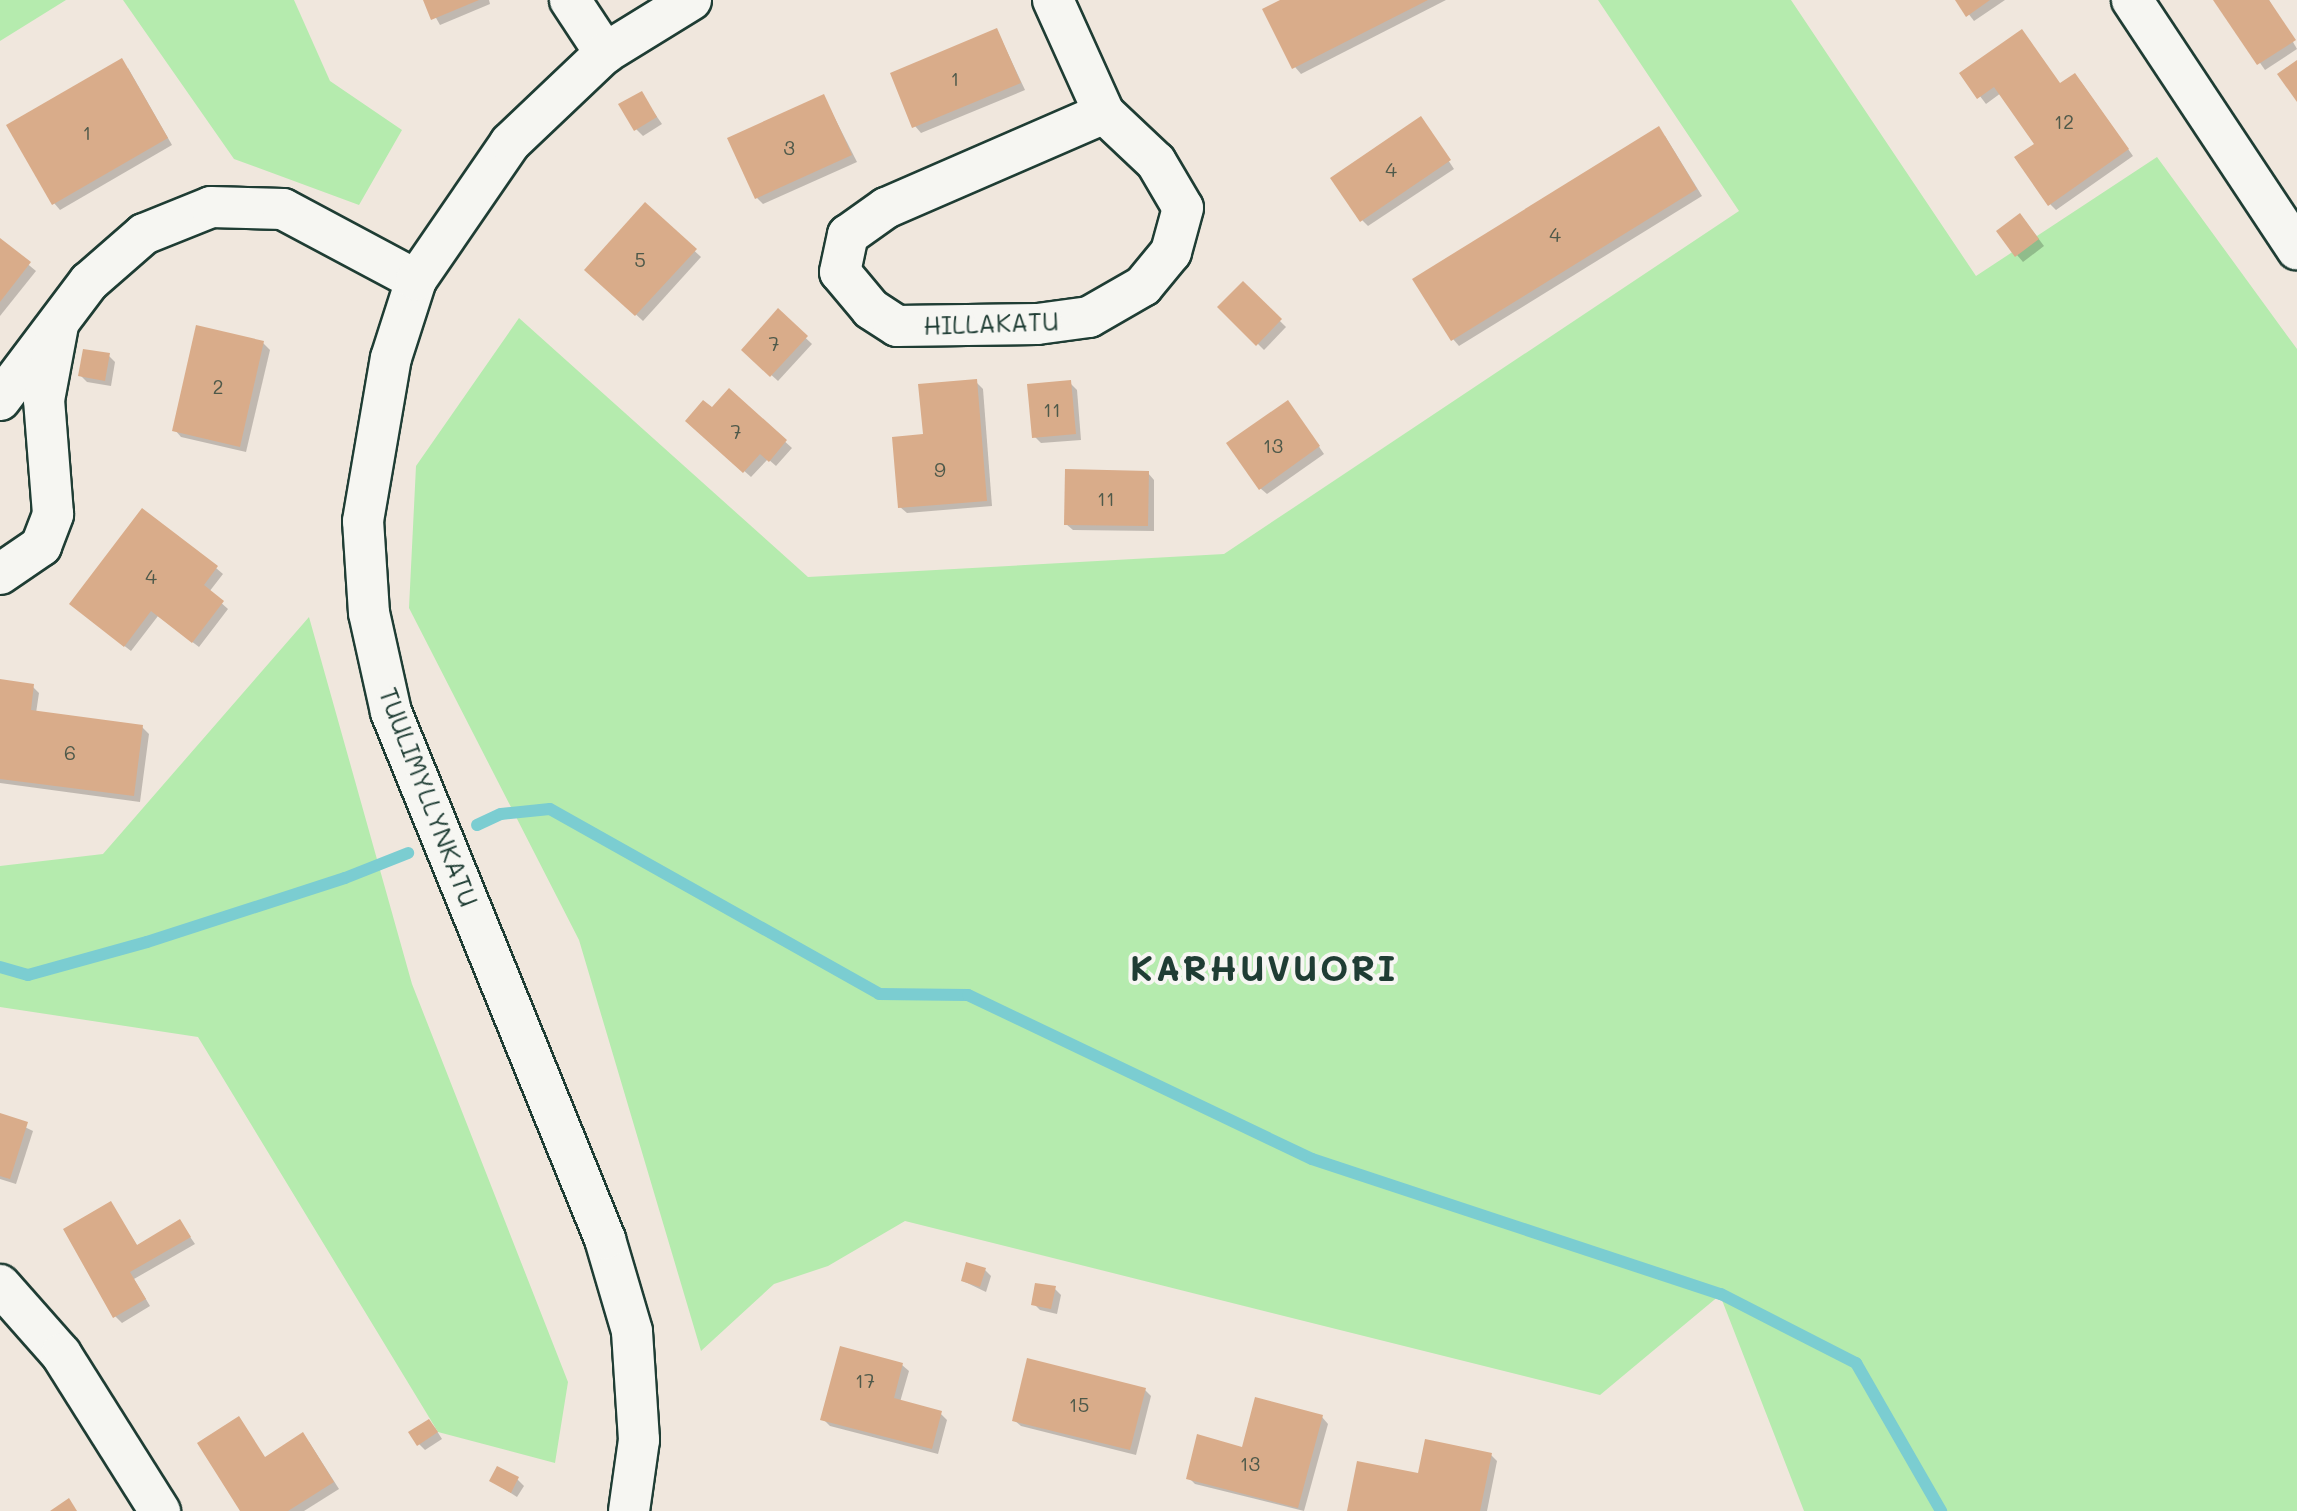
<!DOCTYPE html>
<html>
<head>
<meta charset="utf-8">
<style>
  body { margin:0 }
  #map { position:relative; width:2297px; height:1511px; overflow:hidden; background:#f0e7dd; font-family:Mali,sans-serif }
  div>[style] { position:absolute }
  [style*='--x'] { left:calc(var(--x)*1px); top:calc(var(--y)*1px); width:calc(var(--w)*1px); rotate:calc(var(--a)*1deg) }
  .green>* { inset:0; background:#b5ebae }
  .shadow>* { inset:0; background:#0003 }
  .stream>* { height:12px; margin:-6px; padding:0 6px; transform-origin:6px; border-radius:6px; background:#7bcdd1 }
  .building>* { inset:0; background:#d9ac8a }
  .roads { filter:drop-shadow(2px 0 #1f3d34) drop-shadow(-2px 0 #1f3d34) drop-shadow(0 2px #1f3d34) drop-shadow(0 -2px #1f3d34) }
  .minor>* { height:40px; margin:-20px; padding:0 20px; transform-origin:20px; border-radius:20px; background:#f6f6f2 }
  span { translate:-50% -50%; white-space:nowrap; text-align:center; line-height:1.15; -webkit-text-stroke:8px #f6f6f2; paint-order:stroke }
  .number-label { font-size:20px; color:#4e594a }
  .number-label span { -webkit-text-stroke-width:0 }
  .street-label { font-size:25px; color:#1f3d34 }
  .district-label { font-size:35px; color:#1f3d34; font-weight:700; letter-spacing:2.5px }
</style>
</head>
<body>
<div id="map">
  <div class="green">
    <div style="clip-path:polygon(0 0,66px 0,0 41px)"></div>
    <div style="clip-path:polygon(123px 0,294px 0,330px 81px,402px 130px,359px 205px,234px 159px)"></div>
    <div style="clip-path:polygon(1598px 0,1791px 0,1976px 276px,2157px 157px,2297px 349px,2297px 1511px,1804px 1511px,1720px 1295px,1600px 1395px,905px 1221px,828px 1266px,774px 1284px,701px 1351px,579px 940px,409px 608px,416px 466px,519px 318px,808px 577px,1224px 554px,1739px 211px)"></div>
    <div style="clip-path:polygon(309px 617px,412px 984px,568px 1382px,555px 1463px,438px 1432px,198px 1037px,0 1007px,0 866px,103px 854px)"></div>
  </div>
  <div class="shadow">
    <div style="clip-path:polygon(426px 0,489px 0,490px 4px,440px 25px)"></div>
    <div style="clip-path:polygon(1286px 0,1446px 0,1301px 74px,1295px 67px)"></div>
    <div style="clip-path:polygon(1958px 0,2005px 0,1974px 21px)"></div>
    <div style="clip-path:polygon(2216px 0,2269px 0,2297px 49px,2265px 70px)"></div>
    <div style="clip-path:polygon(997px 30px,1025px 90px,921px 133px,915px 126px)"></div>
    <div style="clip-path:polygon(128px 68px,172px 145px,60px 210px,54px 203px)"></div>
    <div style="clip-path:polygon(1963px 74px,2061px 86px,2081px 82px,2133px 156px,2056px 210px,2050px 204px,2037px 144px,2001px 93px,1986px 104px)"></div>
    <div style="clip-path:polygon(641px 94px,662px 124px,643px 136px,636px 129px)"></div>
    <div style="clip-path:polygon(824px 97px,857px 162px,763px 204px,757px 198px)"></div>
    <div style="clip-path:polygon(1423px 122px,1454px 169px,1368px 226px,1362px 220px)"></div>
    <div style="clip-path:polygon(1665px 136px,1702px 196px,1459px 346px,1453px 339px)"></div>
    <div style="clip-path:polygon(645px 205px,701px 257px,643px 321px,587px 269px)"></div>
    <div style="clip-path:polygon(2026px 222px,2044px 246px,2023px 262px,2017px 255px)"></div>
    <div style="clip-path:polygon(0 241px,36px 271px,0 316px)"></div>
    <div style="clip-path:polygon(1243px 285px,1286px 327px,1264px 350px,1221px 307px)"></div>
    <div style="clip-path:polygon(778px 312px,812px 344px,778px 381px,744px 350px)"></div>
    <div style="clip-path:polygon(263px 343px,270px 350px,246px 452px,181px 437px,175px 430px)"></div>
    <div style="clip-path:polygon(109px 356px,115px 362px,111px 386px,87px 382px,80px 375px)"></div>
    <div style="clip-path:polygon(976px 382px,983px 389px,992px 506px,907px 513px,900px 507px,925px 436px)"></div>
    <div style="clip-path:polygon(1070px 383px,1077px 390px,1081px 440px,1041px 443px,1035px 437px)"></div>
    <div style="clip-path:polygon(729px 391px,792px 448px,776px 466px,768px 459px,751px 477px,688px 421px,712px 411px)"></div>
    <div style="clip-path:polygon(1294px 410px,1324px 454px,1267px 494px,1260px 488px)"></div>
    <div style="clip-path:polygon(1148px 473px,1154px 480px,1154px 531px,1073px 530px,1066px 524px)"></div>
    <div style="clip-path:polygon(216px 568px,223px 574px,209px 592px,228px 609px,199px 647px,158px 616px,131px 651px,78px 610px)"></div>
    <div style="clip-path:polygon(0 682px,33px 687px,39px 693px,36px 713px,142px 727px,149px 734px,140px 802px,0 783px)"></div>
    <div style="clip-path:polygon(0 1115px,33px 1131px,16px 1184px,0 1179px)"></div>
    <div style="clip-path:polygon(111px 1204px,138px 1247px,180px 1222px,195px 1244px,134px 1279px,150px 1306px,122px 1323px,115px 1316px)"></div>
    <div style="clip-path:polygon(985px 1270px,991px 1276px,986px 1292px,963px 1281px)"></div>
    <div style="clip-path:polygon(1055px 1289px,1061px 1295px,1057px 1314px,1040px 1310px,1034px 1304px)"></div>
    <div style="clip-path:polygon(902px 1365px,909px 1371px,900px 1402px,940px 1413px,947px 1420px,938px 1454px,830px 1426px,823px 1419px)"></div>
    <div style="clip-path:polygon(1145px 1390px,1151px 1396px,1136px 1455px,1021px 1426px,1014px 1420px)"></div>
    <div style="clip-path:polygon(1322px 1417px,1328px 1424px,1304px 1511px,1195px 1484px,1189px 1478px)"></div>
    <div style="clip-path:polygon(435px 1428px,442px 1439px,425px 1450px,419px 1444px)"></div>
    <div style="clip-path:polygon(309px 1442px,339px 1489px,304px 1511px,243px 1511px,266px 1459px)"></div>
    <div style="clip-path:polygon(1491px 1455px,1497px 1461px,1487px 1511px,1349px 1511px,1420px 1476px)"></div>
    <div style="clip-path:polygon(517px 1479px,524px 1486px,517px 1497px,492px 1481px)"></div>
  </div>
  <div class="stream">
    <div style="--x:477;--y:825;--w:26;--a:-25"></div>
    <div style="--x:501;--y:814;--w:49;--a:-5.8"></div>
    <div style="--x:550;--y:809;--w:377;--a:29.3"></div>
    <div style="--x:879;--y:994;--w:89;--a:0.6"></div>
    <div style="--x:968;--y:995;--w:381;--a:25.5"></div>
    <div style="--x:1312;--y:1159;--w:431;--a:18.3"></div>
    <div style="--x:1721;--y:1294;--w:152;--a:27.1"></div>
    <div style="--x:1856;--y:1363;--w:171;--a:60.1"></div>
    <div style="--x:0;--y:967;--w:29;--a:16"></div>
    <div style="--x:28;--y:975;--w:123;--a:-15.5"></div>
    <div style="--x:147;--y:942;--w:208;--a:-17.9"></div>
    <div style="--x:345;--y:878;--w:68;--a:-21.6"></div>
  </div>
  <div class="building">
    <div style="clip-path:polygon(423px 0,479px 0,431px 20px)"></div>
    <div style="clip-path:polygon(1280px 0,1428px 0,1292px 69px,1262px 9px)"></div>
    <div style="clip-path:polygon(1955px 0,1990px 0,1966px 17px)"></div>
    <div style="clip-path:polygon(2213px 0,2269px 0,2296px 40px,2257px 65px)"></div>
    <div style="clip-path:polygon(997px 28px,1021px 83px,912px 128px,890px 73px)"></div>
    <div style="clip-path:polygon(2022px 29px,2060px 83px,2075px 73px,2129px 149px,2048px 206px,2014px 157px,2034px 144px,1994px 87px,1977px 99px,1959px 73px)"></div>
    <div style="clip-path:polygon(122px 58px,168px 138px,52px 205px,6px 125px)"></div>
    <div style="clip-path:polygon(2297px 60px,2297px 102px,2277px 74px)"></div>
    <div style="clip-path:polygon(642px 91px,657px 117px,634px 131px,618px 104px)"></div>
    <div style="clip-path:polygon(824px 94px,852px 155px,755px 199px,727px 138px)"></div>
    <div style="clip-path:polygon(1421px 116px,1451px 160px,1360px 222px,1330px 178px)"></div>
    <div style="clip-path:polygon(1659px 126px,1697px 189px,1451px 341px,1412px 279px)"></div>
    <div style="clip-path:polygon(645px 202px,697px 249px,635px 316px,584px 270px)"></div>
    <div style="clip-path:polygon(2020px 213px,2039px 239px,2015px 257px,1996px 231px)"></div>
    <div style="clip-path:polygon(0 238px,31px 262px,0 302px)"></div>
    <div style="clip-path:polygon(1243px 281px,1282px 319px,1256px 346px,1217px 307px)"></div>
    <div style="clip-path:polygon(778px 308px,808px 336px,770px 377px,741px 350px)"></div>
    <div style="clip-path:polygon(196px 325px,264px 341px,240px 447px,172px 431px)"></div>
    <div style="clip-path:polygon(83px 349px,110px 353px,105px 381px,78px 376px)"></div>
    <div style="clip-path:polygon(977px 379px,987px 501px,898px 508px,892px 437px,923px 434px,918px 384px)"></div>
    <div style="clip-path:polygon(1071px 380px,1076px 434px,1032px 438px,1027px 384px)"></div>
    <div style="clip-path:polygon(729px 388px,787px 440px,769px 462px,760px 454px,743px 473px,685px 421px,703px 400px,712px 407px)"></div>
    <div style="clip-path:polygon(1288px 400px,1320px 446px,1259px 490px,1226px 443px)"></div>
    <div style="clip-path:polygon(1065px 469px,1149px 471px,1148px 526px,1064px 525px)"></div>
    <div style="clip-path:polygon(142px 508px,218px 566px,204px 585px,224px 601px,192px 643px,151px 611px,124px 647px,69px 604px)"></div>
    <div style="clip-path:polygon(0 679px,34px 684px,31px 710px,143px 725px,134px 796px,0 779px)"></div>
    <div style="clip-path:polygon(0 1113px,28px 1122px,10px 1179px,0 1176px)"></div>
    <div style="clip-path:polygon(111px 1201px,137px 1245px,180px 1219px,191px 1237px,130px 1272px,146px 1299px,113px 1318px,63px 1229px)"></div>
    <div style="clip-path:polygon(966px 1262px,986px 1268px,980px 1287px,961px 1281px)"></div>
    <div style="clip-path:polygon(1035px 1283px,1056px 1286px,1051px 1309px,1031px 1305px)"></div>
    <div style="clip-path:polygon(840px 1346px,903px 1363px,894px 1398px,942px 1411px,932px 1449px,820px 1420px)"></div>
    <div style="clip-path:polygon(1027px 1358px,1146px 1388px,1130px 1450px,1012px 1421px)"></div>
    <div style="clip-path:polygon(1255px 1397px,1323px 1415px,1298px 1508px,1186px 1479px,1197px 1434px,1242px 1447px)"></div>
    <div style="clip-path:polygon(239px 1416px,265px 1457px,303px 1432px,334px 1482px,288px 1511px,240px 1511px,197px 1443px)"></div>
    <div style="clip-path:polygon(429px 1419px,438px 1432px,417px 1446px,408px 1432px)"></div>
    <div style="clip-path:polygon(1425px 1439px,1492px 1453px,1480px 1511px,1347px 1511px,1357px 1461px,1418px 1473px)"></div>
    <div style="clip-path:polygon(497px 1466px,519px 1477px,511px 1493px,489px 1481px)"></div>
    <div style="clip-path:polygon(69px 1498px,77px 1511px,50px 1511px)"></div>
  </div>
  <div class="roads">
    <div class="minor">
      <div style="--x:570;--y:0;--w:64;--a:56.6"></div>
      <div style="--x:1053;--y:0;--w:124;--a:65.7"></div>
      <div style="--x:1104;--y:113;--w:71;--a:43.3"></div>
      <div style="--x:1156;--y:162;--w:53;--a:59.6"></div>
      <div style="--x:1183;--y:208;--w:46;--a:105.3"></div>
      <div style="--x:1171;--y:252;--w:44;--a:129.5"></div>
      <div style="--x:1143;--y:286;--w:62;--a:150.1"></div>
      <div style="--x:1089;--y:317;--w:52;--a:172.3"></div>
      <div style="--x:1037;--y:324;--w:140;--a:179.2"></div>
      <div style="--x:897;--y:326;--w:31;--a:-147"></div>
      <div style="--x:871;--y:309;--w:48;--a:-130"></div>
      <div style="--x:840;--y:272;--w:38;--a:-78"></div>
      <div style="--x:848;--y:235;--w:47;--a:-35.4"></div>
      <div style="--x:886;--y:208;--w:238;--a:-23.5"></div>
      <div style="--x:2132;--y:0;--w:299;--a:56.5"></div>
      <div style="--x:0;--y:400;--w:148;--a:-53"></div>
      <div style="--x:89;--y:282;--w:73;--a:-41.1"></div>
      <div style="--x:144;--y:234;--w:72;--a:-21.9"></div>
      <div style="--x:211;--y:207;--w:72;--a:1.6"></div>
      <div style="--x:283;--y:209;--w:151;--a:28.1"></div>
      <div style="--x:0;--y:574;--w:50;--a:-34.3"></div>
      <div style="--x:41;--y:546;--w:34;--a:-69"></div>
      <div style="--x:53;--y:514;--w:114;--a:-94.5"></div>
      <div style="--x:44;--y:400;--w:76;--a:-79.4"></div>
      <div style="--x:0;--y:1285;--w:92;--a:48.5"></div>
      <div style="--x:61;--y:1354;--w:186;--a:57.8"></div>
      <div style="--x:629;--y:1511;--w:72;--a:-82"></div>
      <div style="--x:639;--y:1440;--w:109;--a:-93.7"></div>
      <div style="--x:632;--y:1331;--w:96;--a:-106.4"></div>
      <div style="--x:605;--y:1239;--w:569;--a:-112.1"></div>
      <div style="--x:391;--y:712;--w:101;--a:-102.5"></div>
      <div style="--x:369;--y:613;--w:92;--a:-93.7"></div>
      <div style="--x:363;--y:521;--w:165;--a:-80.3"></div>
      <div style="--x:391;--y:358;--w:82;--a:-72.2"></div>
      <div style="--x:416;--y:280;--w:166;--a:-55.5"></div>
      <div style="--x:510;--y:143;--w:131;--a:-43.5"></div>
      <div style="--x:605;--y:53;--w:101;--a:-31.6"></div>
    </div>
  </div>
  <div class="number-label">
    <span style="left:955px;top:78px">1</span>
    <span style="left:2064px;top:121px">12</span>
    <span style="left:87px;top:132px">1</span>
    <span style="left:789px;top:147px">3</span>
    <span style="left:1391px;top:169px">4</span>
    <span style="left:1555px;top:234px">4</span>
    <span style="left:640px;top:259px">5</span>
    <span style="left:774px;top:343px">7</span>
    <span style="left:218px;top:386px">2</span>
    <span style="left:1052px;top:409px">11</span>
    <span style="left:736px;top:431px">7</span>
    <span style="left:1273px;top:445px">13</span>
    <span style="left:940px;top:469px">9</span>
    <span style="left:1106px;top:498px">11</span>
    <span style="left:151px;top:576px">4</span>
    <span style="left:70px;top:752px">6</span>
    <span style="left:865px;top:1380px">17</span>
    <span style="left:1079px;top:1404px">15</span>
    <span style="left:1250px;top:1463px">13</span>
  </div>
  <div class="street-label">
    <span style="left:991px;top:323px;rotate:-2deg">HILLAKATU</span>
    <span style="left:429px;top:797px;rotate:69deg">TUULIMYLLYNKATU</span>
  </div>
  <div class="district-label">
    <span style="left:1264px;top:967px">KARHUVUORI</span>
  </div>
</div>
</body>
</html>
